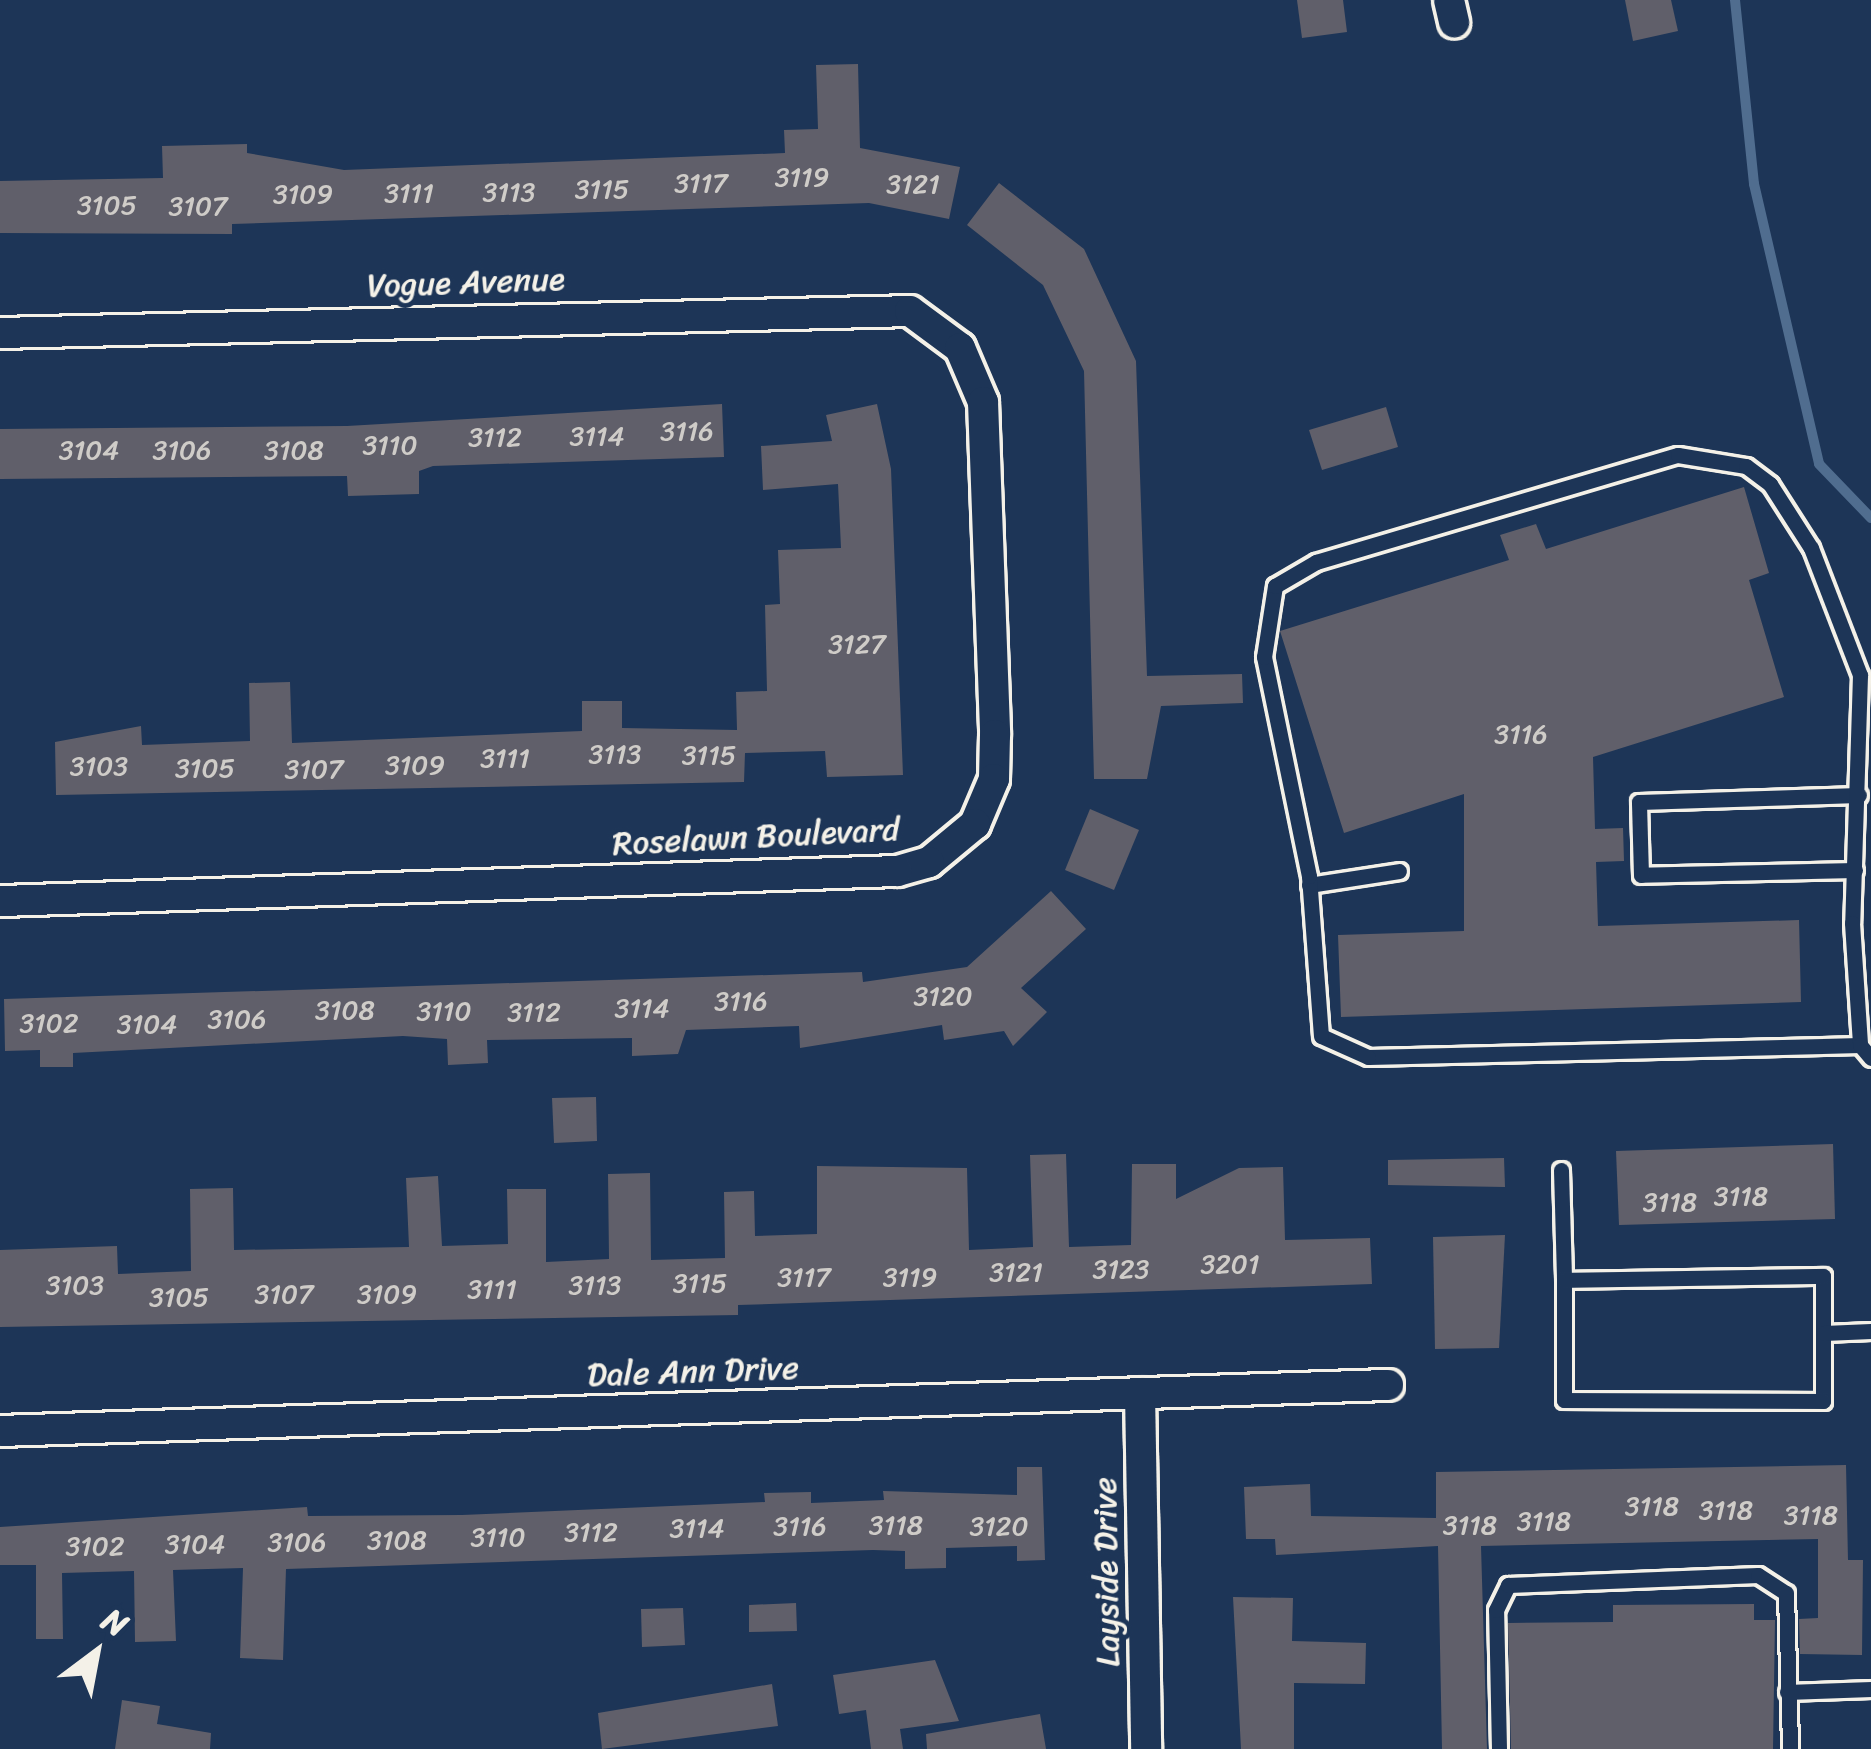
<!DOCTYPE html>
<html>
<head>
<meta charset="utf-8">
<style>
  body { margin:0 }
  #map { position:relative; width:1871px; height:1749px; overflow:hidden; background:#1d3557; font-family:Sriracha,sans-serif }
  div>[style] { position:absolute }
  [style*='--x'] { left:calc(var(--x)*1px); top:calc(var(--y)*1px); width:calc(var(--w)*1px); rotate:calc(var(--a)*1deg) }
  .stream>* { height:10px; margin:-5px; padding:0 5px; transform-origin:5px; border-radius:5px; background:#506d8f }
  .building>* { inset:0; background:#605f6a }
  .roads { filter:drop-shadow(3px 0 #f4f1e8) drop-shadow(-3px 0 #f4f1e8) drop-shadow(0 3px #f4f1e8) drop-shadow(0 -3px #f4f1e8) }
  .lane>* { height:15px; margin:-7.5px; padding:0 7.5px; transform-origin:7.5px; border-radius:7.5px; background:#1d3557 }
  .street>* { height:30px; margin:-15px; padding:0 15px; transform-origin:15px; border-radius:15px; background:#1d3557 }
  span { translate:-50% -50%; white-space:nowrap; text-align:center; line-height:1.15; -webkit-text-stroke:10px #1d3557; paint-order:stroke }
  .number-label { font-size:27px; color:#cfccc8 }
  .number-label span { -webkit-text-stroke-width:0 }
  .street-label { font-size:33px; color:#f4f1e8 }
  .north { position:absolute; left:36px; top:1593px; width:120px; height:120px; -webkit-text-stroke:9px #1d3557; paint-order:stroke; rotate:32deg; font-size:33px; font-weight:700; line-height:48px; text-align:center; color:#f4f1e8 }
  .north::after { content:''; display:block; margin:auto; width:42px; height:54px; background:#f4f1e8; clip-path:polygon(50% 0,100% 100%,50% 72%,0 100%) }
</style>
</head>
<body>
<div id="map">
  <div class="stream">
    <div style="--x:1735;--y:0;--w:185;--a:84.1"></div>
    <div style="--x:1754;--y:184;--w:287;--a:76.9"></div>
    <div style="--x:1819;--y:464;--w:75;--a:46.1"></div>
  </div>
  <div class="building">
    <div style="clip-path:polygon(1297px 0,1343px 0,1347px 32px,1302px 38px)"></div>
    <div style="clip-path:polygon(1625px 0,1671px 0,1678px 31px,1633px 41px)"></div>
    <div style="clip-path:polygon(858px 64px,860px 148px,960px 167px,949px 219px,869px 203px,232px 224px,232px 234px,0 233px,0 181px,163px 178px,162px 146px,247px 144px,247px 153px,344px 170px,785px 153px,784px 130px,818px 129px,816px 65px)"></div>
    <div style="clip-path:polygon(999px 183px,1084px 249px,1136px 361px,1147px 676px,1242px 674px,1243px 703px,1161px 706px,1147px 779px,1094px 779px,1084px 371px,1043px 285px,967px 225px)"></div>
    <div style="clip-path:polygon(722px 404px,724px 457px,433px 466px,419px 471px,419px 494px,348px 496px,347px 476px,0 479px,0 429px,347px 426px)"></div>
    <div style="clip-path:polygon(877px 404px,891px 469px,903px 775px,827px 777px,825px 751px,745px 753px,744px 782px,56px 795px,55px 742px,141px 726px,142px 745px,250px 741px,249px 683px,290px 682px,292px 743px,582px 731px,582px 701px,622px 701px,622px 728px,737px 730px,736px 692px,767px 691px,765px 605px,780px 604px,778px 550px,841px 548px,838px 484px,763px 490px,761px 446px,832px 441px,826px 415px)"></div>
    <div style="clip-path:polygon(1386px 407px,1398px 447px,1322px 470px,1309px 430px)"></div>
    <div style="clip-path:polygon(1744px 487px,1769px 573px,1749px 580px,1784px 697px,1593px 757px,1595px 829px,1623px 828px,1624px 861px,1596px 862px,1598px 926px,1799px 920px,1801px 1002px,1341px 1017px,1338px 935px,1464px 931px,1464px 794px,1344px 833px,1280px 631px,1509px 560px,1500px 535px,1536px 524px,1546px 549px)"></div>
    <div style="clip-path:polygon(1090px 809px,1139px 830px,1114px 890px,1065px 870px)"></div>
    <div style="clip-path:polygon(1051px 891px,1086px 929px,1021px 988px,1047px 1012px,1013px 1046px,1004px 1031px,944px 1040px,942px 1025px,800px 1048px,799px 1026px,686px 1030px,678px 1054px,632px 1056px,632px 1038px,487px 1040px,488px 1063px,448px 1065px,447px 1039px,403px 1036px,73px 1053px,73px 1067px,40px 1067px,40px 1050px,5px 1051px,4px 999px,862px 972px,863px 982px,967px 967px)"></div>
    <div style="clip-path:polygon(596px 1097px,597px 1141px,554px 1143px,552px 1098px)"></div>
    <div style="clip-path:polygon(1833px 1144px,1835px 1219px,1619px 1225px,1616px 1151px)"></div>
    <div style="clip-path:polygon(1066px 1154px,1069px 1247px,1131px 1245px,1132px 1164px,1176px 1164px,1176px 1199px,1239px 1168px,1283px 1167px,1285px 1240px,1370px 1238px,1372px 1284px,738px 1305px,738px 1315px,0 1327px,0 1250px,117px 1246px,118px 1274px,191px 1271px,190px 1189px,233px 1188px,234px 1250px,409px 1247px,406px 1178px,438px 1176px,442px 1246px,508px 1244px,507px 1189px,546px 1189px,546px 1262px,609px 1259px,608px 1174px,650px 1173px,651px 1260px,725px 1258px,724px 1192px,754px 1191px,755px 1236px,817px 1234px,817px 1166px,967px 1168px,969px 1250px,1033px 1247px,1030px 1155px)"></div>
    <div style="clip-path:polygon(1504px 1158px,1505px 1187px,1388px 1185px,1388px 1160px)"></div>
    <div style="clip-path:polygon(1505px 1235px,1499px 1348px,1435px 1349px,1433px 1237px)"></div>
    <div style="clip-path:polygon(1846px 1465px,1848px 1560px,1863px 1560px,1862px 1655px,1800px 1654px,1799px 1619px,1818px 1618px,1818px 1539px,1481px 1546px,1487px 1749px,1442px 1749px,1438px 1546px,1276px 1555px,1275px 1539px,1246px 1539px,1244px 1487px,1310px 1484px,1311px 1516px,1436px 1518px,1436px 1472px)"></div>
    <div style="clip-path:polygon(1017px 1467px,1042px 1467px,1045px 1560px,1017px 1561px,1017px 1546px,946px 1548px,946px 1568px,905px 1569px,905px 1551px,873px 1550px,286px 1569px,283px 1660px,240px 1658px,243px 1568px,173px 1570px,176px 1641px,135px 1642px,134px 1571px,62px 1573px,63px 1639px,36px 1639px,36px 1565px,0 1565px,0 1527px,307px 1507px,308px 1516px,462px 1515px,765px 1502px,764px 1493px,811px 1492px,811px 1503px,884px 1500px,883px 1491px,1017px 1495px)"></div>
    <div style="clip-path:polygon(1233px 1597px,1293px 1598px,1292px 1641px,1366px 1643px,1365px 1684px,1294px 1683px,1294px 1749px,1241px 1749px)"></div>
    <div style="clip-path:polygon(796px 1603px,797px 1631px,749px 1632px,749px 1605px)"></div>
    <div style="clip-path:polygon(1754px 1604px,1754px 1620px,1775px 1620px,1773px 1749px,1511px 1749px,1508px 1623px,1613px 1622px,1613px 1605px)"></div>
    <div style="clip-path:polygon(683px 1608px,685px 1645px,642px 1647px,641px 1609px)"></div>
    <div style="clip-path:polygon(935px 1660px,959px 1721px,900px 1729px,903px 1749px,871px 1749px,866px 1710px,839px 1714px,833px 1675px)"></div>
    <div style="clip-path:polygon(772px 1684px,778px 1726px,602px 1749px,598px 1713px)"></div>
    <div style="clip-path:polygon(122px 1700px,160px 1706px,157px 1724px,211px 1733px,210px 1749px,115px 1749px)"></div>
    <div style="clip-path:polygon(1040px 1714px,1046px 1749px,927px 1749px,926px 1734px)"></div>
  </div>
  <div class="roads">
    <div class="lane">
      <div style="--x:1855;--y:870;--w:214;--a:178.7"></div>
      <div style="--x:1641;--y:875;--w:73;--a:-91.6"></div>
      <div style="--x:1639;--y:802;--w:220;--a:-1.8"></div>
      <div style="--x:1309;--y:885;--w:91;--a:-8.8"></div>
      <div style="--x:1860;--y:1045;--w:492;--a:178.6"></div>
      <div style="--x:1368;--y:1057;--w:51;--a:-155.9"></div>
      <div style="--x:1321;--y:1036;--w:160;--a:-94.3"></div>
      <div style="--x:1309;--y:876;--w:224;--a:-101.6"></div>
      <div style="--x:1264;--y:657;--w:72;--a:-81.2"></div>
      <div style="--x:1275;--y:586;--w:48;--a:-30.3"></div>
      <div style="--x:1316;--y:562;--w:377;--a:-16.5"></div>
      <div style="--x:1678;--y:455;--w:69;--a:9.2"></div>
      <div style="--x:1746;--y:466;--w:30;--a:37"></div>
      <div style="--x:1770;--y:484;--w:76;--a:57.4"></div>
      <div style="--x:1811;--y:548;--w:136;--a:68.9"></div>
      <div style="--x:1860;--y:675;--w:248;--a:91.8"></div>
      <div style="--x:1852;--y:923;--w:122;--a:86.2"></div>
      <div style="--x:1860;--y:1045;--w:17;--a:50"></div>
      <div style="--x:1561;--y:1170;--w:110;--a:88.4"></div>
      <div style="--x:1823;--y:1276;--w:125;--a:90"></div>
      <div style="--x:1823;--y:1401;--w:259;--a:-179.8"></div>
      <div style="--x:1564;--y:1400;--w:120;--a:-90"></div>
      <div style="--x:1564;--y:1280;--w:259;--a:-0.9"></div>
      <div style="--x:1824;--y:1333;--w:47;--a:-2.4"></div>
      <div style="--x:1787;--y:1692;--w:84;--a:-2"></div>
      <div style="--x:1499;--y:1749;--w:139;--a:-91.2"></div>
      <div style="--x:1496;--y:1610;--w:28;--a:-64"></div>
      <div style="--x:1508;--y:1585;--w:250;--a:-2.3"></div>
      <div style="--x:1758;--y:1575;--w:33;--a:33"></div>
      <div style="--x:1786;--y:1593;--w:156;--a:88.5"></div>
    </div>
    <div class="street">
      <div style="--x:1449;--y:0;--w:23;--a:77"></div>
      <div style="--x:0;--y:333;--w:910;--a:-1.38"></div>
      <div style="--x:910;--y:311;--w:62;--a:36.5"></div>
      <div style="--x:960;--y:348;--w:59;--a:66.9"></div>
      <div style="--x:983;--y:402;--w:333;--a:87.9"></div>
      <div style="--x:995;--y:735;--w:44;--a:91.3"></div>
      <div style="--x:994;--y:779;--w:49;--a:112.9"></div>
      <div style="--x:975;--y:824;--w:60;--a:140.4"></div>
      <div style="--x:929;--y:862;--w:33;--a:164"></div>
      <div style="--x:897;--y:871;--w:898;--a:178.08"></div>
      <div style="--x:1140;--y:1393;--w:356;--a:89"></div>
      <div style="--x:0;--y:1431;--w:1389;--a:-1.9"></div>
    </div>
  </div>
  <div class="number-label">
    <span style="left:802px;top:178px">3119</span>
    <span style="left:701px;top:184px">3117</span>
    <span style="left:913px;top:185px">3121</span>
    <span style="left:602px;top:190px">3115</span>
    <span style="left:509px;top:193px">3113</span>
    <span style="left:409px;top:194px">3111</span>
    <span style="left:303px;top:195px">3109</span>
    <span style="left:107px;top:206px">3105</span>
    <span style="left:198px;top:207px">3107</span>
    <span style="left:687px;top:432px">3116</span>
    <span style="left:597px;top:437px">3114</span>
    <span style="left:495px;top:438px">3112</span>
    <span style="left:390px;top:446px">3110</span>
    <span style="left:89px;top:451px">3104</span>
    <span style="left:182px;top:451px">3106</span>
    <span style="left:294px;top:451px">3108</span>
    <span style="left:857px;top:645px">3127</span>
    <span style="left:1521px;top:735px">3116</span>
    <span style="left:615px;top:755px">3113</span>
    <span style="left:709px;top:756px">3115</span>
    <span style="left:505px;top:759px">3111</span>
    <span style="left:415px;top:766px">3109</span>
    <span style="left:99px;top:767px">3103</span>
    <span style="left:205px;top:769px">3105</span>
    <span style="left:314px;top:770px">3107</span>
    <span style="left:943px;top:997px">3120</span>
    <span style="left:741px;top:1002px">3116</span>
    <span style="left:642px;top:1009px">3114</span>
    <span style="left:345px;top:1011px">3108</span>
    <span style="left:444px;top:1012px">3110</span>
    <span style="left:534px;top:1013px">3112</span>
    <span style="left:237px;top:1020px">3106</span>
    <span style="left:49px;top:1024px">3102</span>
    <span style="left:147px;top:1025px">3104</span>
    <span style="left:1741px;top:1197px">3118</span>
    <span style="left:1670px;top:1203px">3118</span>
    <span style="left:1230px;top:1265px">3201</span>
    <span style="left:1121px;top:1270px">3123</span>
    <span style="left:1016px;top:1273px">3121</span>
    <span style="left:804px;top:1278px">3117</span>
    <span style="left:910px;top:1278px">3119</span>
    <span style="left:700px;top:1284px">3115</span>
    <span style="left:75px;top:1286px">3103</span>
    <span style="left:595px;top:1286px">3113</span>
    <span style="left:492px;top:1290px">3111</span>
    <span style="left:284px;top:1295px">3107</span>
    <span style="left:387px;top:1295px">3109</span>
    <span style="left:179px;top:1298px">3105</span>
    <span style="left:1652px;top:1507px">3118</span>
    <span style="left:1726px;top:1511px">3118</span>
    <span style="left:1811px;top:1516px">3118</span>
    <span style="left:1544px;top:1522px">3118</span>
    <span style="left:896px;top:1526px">3118</span>
    <span style="left:1470px;top:1526px">3118</span>
    <span style="left:800px;top:1527px">3116</span>
    <span style="left:999px;top:1527px">3120</span>
    <span style="left:697px;top:1529px">3114</span>
    <span style="left:591px;top:1533px">3112</span>
    <span style="left:498px;top:1538px">3110</span>
    <span style="left:397px;top:1541px">3108</span>
    <span style="left:297px;top:1543px">3106</span>
    <span style="left:195px;top:1545px">3104</span>
    <span style="left:95px;top:1547px">3102</span>
  </div>
  <div class="street-label">
    <span style="left:466px;top:283px;rotate:-2deg">Vogue Avenue</span>
    <span style="left:756px;top:837px;rotate:-3deg">Roselawn Boulevard</span>
    <span style="left:693px;top:1372px;rotate:-2deg">Dale Ann Drive</span>
    <span style="left:1107px;top:1572px;rotate:-91deg">Layside Drive</span>
  </div>
  <div class="north">N</div>
</div>
</body>
</html>
